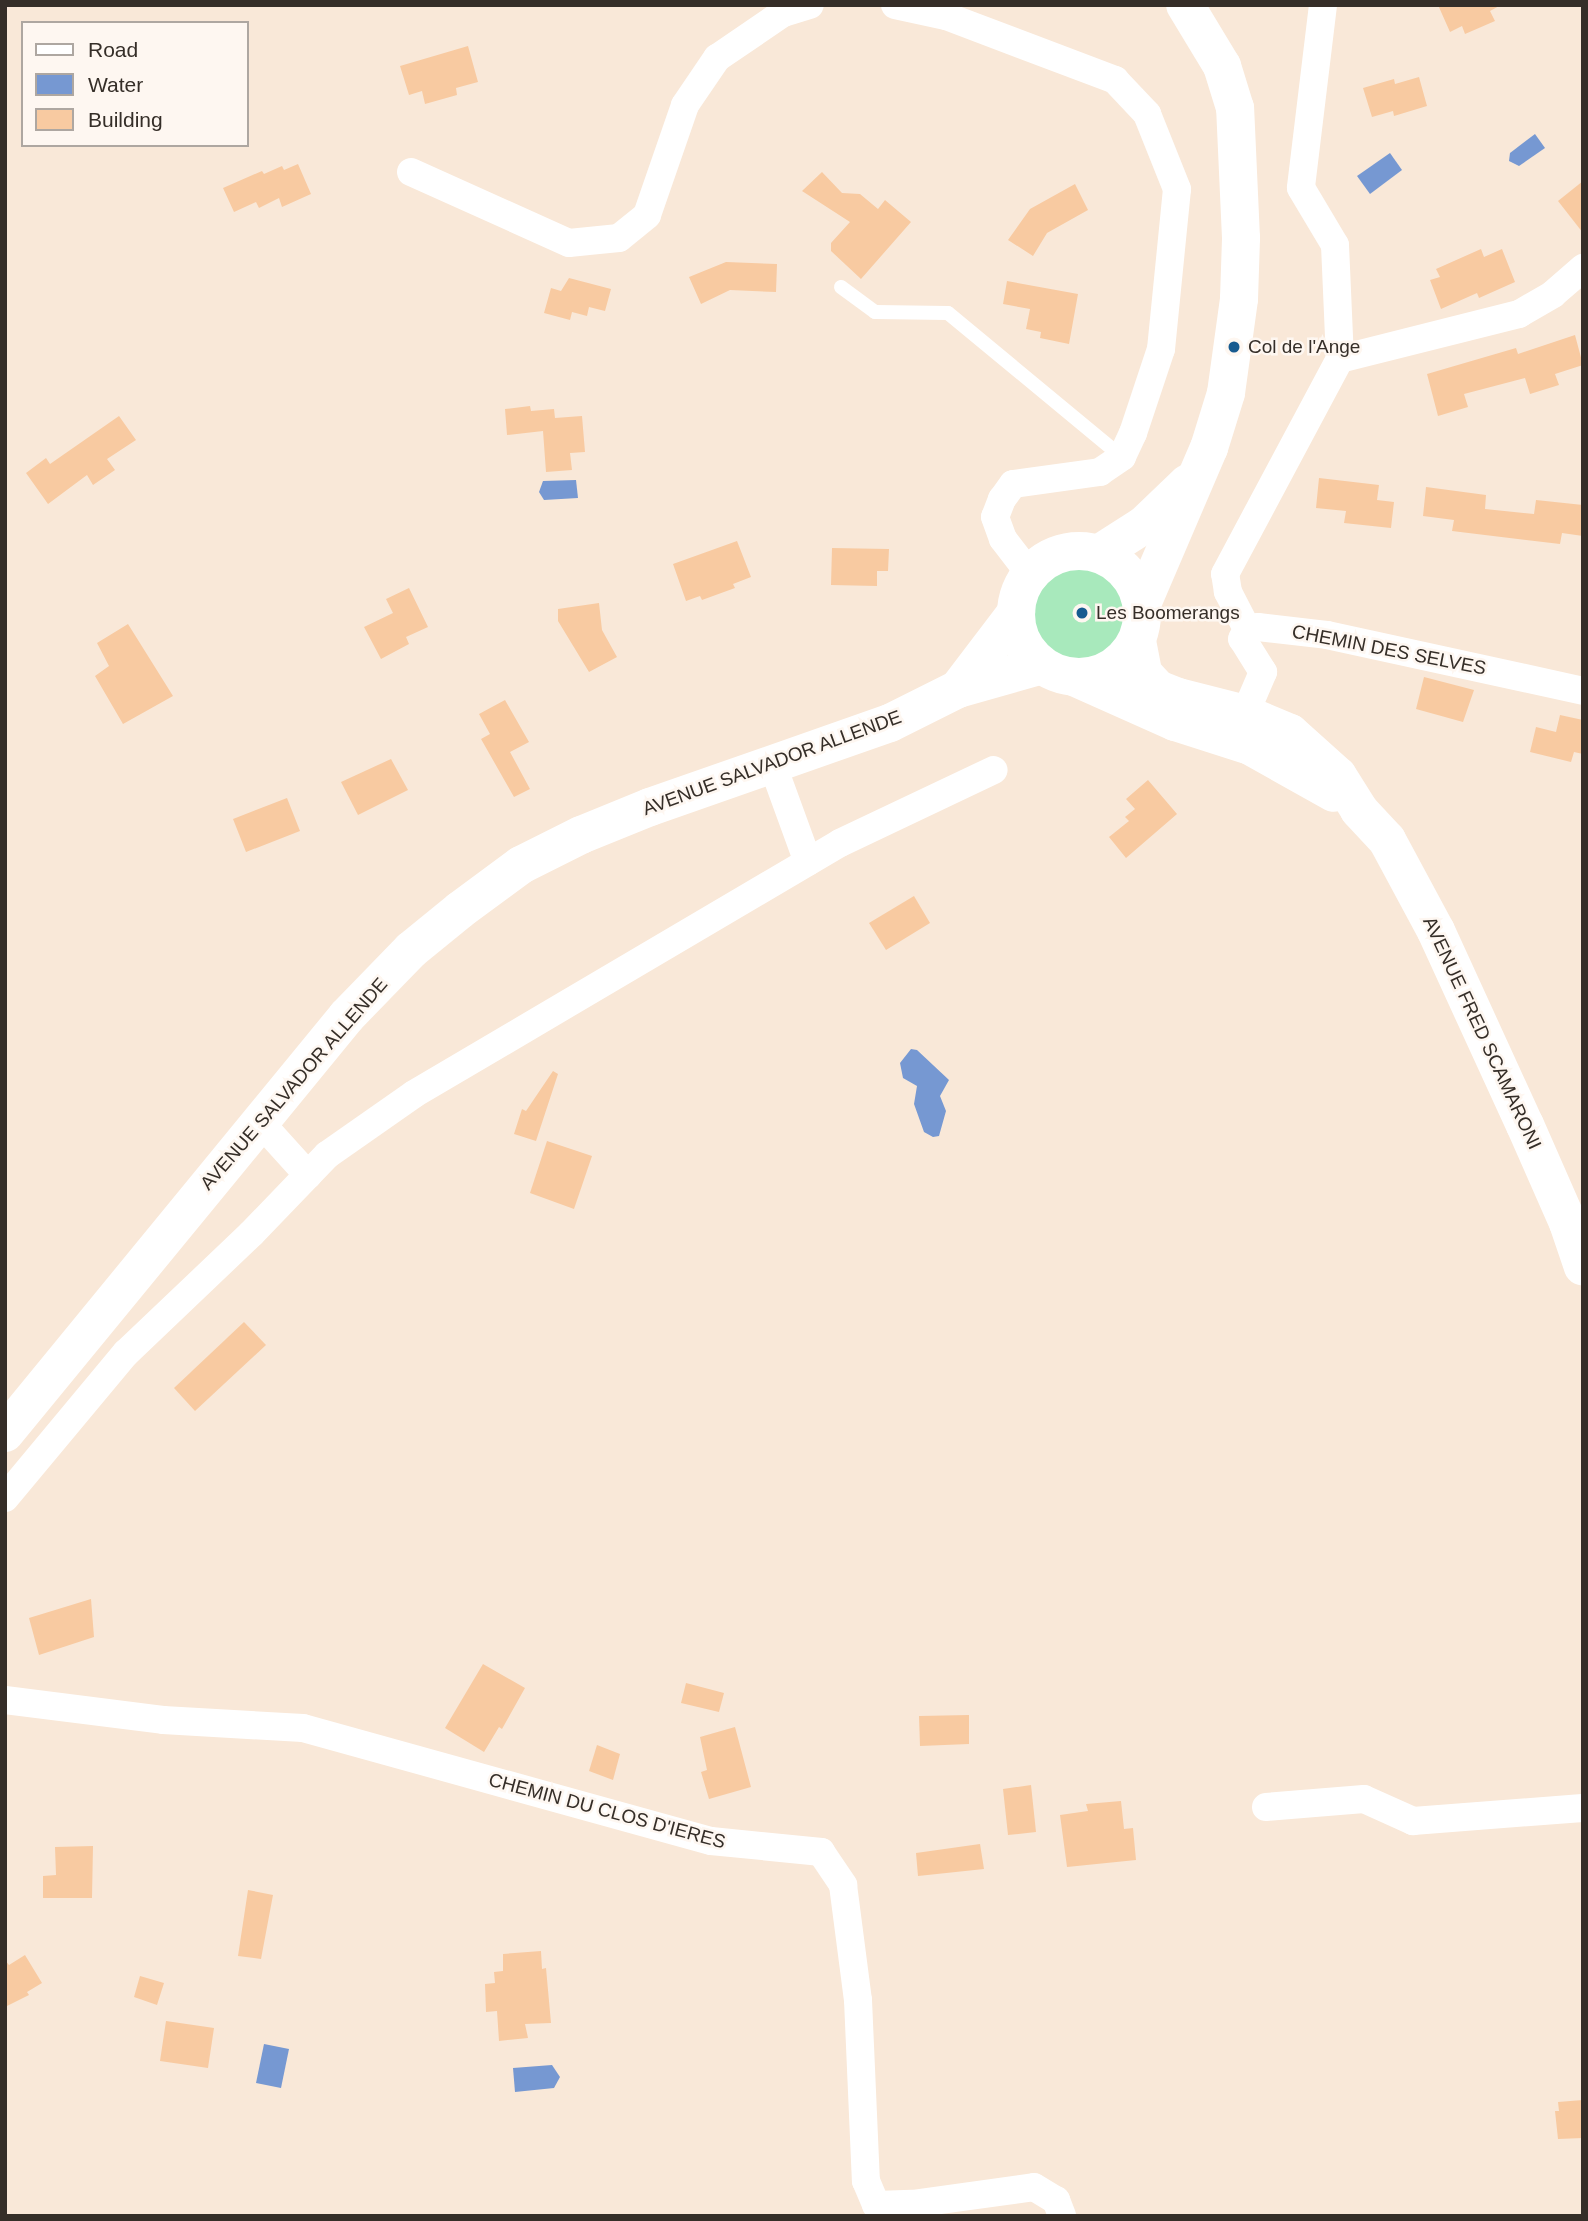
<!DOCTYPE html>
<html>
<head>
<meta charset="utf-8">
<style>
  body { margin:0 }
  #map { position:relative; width:1588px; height:2221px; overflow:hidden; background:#f9e8d8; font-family:Arial,sans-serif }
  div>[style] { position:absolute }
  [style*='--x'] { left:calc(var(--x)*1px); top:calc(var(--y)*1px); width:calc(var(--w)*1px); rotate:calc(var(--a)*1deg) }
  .green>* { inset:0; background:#a8e9bc }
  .round { border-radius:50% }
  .water>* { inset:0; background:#7698d2 }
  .building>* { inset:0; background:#f8caa1 }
  .service>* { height:14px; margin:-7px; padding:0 7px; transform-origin:7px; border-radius:7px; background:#fff }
  .minor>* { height:28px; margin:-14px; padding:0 14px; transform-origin:14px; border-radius:14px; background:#fff }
  .secondary>* { height:38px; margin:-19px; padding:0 19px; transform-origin:19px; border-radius:19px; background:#fff }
  .secondary>.ring { margin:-19px; padding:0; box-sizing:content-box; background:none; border:38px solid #fff; border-radius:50% }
  .dots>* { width:19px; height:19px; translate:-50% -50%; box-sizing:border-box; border:4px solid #fef7f1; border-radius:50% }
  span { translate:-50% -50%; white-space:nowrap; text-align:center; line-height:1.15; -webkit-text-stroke:5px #fef7f1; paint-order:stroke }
  .poi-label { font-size:19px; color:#352e28 }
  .left { translate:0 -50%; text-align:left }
  .street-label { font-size:19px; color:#352e28 }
  .frame { position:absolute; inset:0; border:7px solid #352e28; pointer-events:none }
  .legend { position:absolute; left:21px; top:21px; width:228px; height:126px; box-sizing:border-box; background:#fef7f1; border:2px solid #aea7a1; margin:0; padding:9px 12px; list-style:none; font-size:21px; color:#352e28 }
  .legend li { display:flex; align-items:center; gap:14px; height:35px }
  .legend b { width:35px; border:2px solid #aea7a1 }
</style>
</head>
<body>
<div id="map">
  <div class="green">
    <div class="round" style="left:1033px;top:567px;width:92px;height:92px"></div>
  </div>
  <div class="water">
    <div style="clip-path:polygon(1535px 134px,1545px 148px,1519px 166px,1509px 161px,1510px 153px)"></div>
    <div style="clip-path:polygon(1390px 153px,1402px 170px,1370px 194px,1357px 176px)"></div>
    <div style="clip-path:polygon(576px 480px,578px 498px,544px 500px,539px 492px,543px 481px)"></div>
    <div style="clip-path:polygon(911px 1049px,917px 1050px,949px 1080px,940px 1096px,946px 1111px,939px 1136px,933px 1137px,924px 1132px,914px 1104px,917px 1086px,903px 1078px,900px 1063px)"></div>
    <div style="clip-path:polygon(264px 2044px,289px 2049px,281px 2088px,256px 2083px)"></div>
    <div style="clip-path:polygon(552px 2065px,560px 2077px,554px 2088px,515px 2092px,513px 2068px)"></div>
  </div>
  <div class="building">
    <div style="clip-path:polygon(1438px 5px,1501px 5px,1490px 11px,1495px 21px,1465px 34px,1462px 26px,1450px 32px)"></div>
    <div style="clip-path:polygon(468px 46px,478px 82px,456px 88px,457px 95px,425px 104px,422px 91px,409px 95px,400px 66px)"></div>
    <div style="clip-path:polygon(1419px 77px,1427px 106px,1394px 116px,1393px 111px,1372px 117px,1363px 88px,1394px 79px,1395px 84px)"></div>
    <div style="clip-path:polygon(298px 164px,311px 194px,282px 207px,279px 198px,259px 208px,256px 202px,234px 212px,223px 188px,262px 171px,264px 174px,282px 166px,284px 170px)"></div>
    <div style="clip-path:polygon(822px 172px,842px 193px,860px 194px,878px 209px,885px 200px,911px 222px,861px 279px,831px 251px,831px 243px,850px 222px,802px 191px)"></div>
    <div style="clip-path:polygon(1583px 181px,1583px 233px,1558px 201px)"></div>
    <div style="clip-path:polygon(1075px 184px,1088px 210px,1047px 233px,1033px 256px,1008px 240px,1030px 209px)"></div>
    <div style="clip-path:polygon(1481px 249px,1484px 257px,1502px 249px,1515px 282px,1479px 298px,1477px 293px,1441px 309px,1430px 280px,1440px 277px,1436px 269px)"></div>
    <div style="clip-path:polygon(726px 262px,777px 264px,776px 292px,730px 290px,701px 304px,689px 277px)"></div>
    <div style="clip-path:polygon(569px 278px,611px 289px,605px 311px,589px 307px,587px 316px,572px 312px,570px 320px,544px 313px,551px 288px,561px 291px)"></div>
    <div style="clip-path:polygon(1007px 281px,1078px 294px,1069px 344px,1040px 338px,1041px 332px,1026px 329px,1030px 309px,1003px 304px)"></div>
    <div style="clip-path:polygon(1575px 335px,1583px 365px,1555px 374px,1559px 385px,1530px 394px,1525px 378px,1464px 394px,1468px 407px,1438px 416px,1427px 374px,1516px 348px,1518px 354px)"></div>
    <div style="clip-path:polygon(530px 406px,531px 411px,554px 409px,555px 418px,582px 416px,585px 452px,570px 453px,572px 470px,546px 472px,543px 431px,507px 435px,505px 409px)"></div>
    <div style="clip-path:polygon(119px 416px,136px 440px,107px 459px,115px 470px,93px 485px,87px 475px,48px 504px,26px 473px,46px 458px,50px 464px)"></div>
    <div style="clip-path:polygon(1319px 478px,1379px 485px,1377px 500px,1394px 502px,1391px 528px,1344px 523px,1346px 511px,1316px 508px)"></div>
    <div style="clip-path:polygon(1426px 487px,1486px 495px,1485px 509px,1534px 514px,1536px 500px,1583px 505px,1583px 536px,1562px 533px,1560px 544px,1452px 531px,1454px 520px,1423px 516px)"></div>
    <div style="clip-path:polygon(737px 541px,751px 577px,733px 584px,735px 588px,702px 600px,700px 596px,686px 601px,673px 564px)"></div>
    <div style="clip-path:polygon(832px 548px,889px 549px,888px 571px,877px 571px,877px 586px,831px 585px)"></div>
    <div style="clip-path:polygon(409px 588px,428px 627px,406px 637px,409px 644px,381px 659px,364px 627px,393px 613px,386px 599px)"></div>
    <div style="clip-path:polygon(599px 603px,602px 630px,617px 657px,589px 672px,558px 621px,558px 609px)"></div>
    <div style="clip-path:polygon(128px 624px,173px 696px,123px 724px,95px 676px,109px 666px,97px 643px)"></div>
    <div style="clip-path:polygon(1424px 677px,1474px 690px,1463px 722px,1416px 709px)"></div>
    <div style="clip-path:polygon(505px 700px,529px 742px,510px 752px,530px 789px,514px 797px,481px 739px,490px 734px,479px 714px)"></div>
    <div style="clip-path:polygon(1560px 715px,1583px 720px,1583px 754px,1574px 752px,1571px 762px,1530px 752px,1536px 727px,1556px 732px)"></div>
    <div style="clip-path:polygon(391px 759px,408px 790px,358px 815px,341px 782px)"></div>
    <div style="clip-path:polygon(1148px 780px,1177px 814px,1126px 858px,1109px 837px,1129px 821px,1125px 817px,1135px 809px,1126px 799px)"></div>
    <div style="clip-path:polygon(287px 798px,300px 831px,246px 852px,233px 819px)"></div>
    <div style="clip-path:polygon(914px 896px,930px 923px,886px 950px,869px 923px)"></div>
    <div style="clip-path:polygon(553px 1071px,558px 1074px,536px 1141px,514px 1134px,522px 1109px,526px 1111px)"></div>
    <div style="clip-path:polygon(547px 1141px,592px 1156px,574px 1209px,530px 1193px)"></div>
    <div style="clip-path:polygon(244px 1322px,266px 1345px,195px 1411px,174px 1388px)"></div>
    <div style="clip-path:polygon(91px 1599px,94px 1637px,39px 1655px,29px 1618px)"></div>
    <div style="clip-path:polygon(483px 1664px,525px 1688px,502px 1729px,499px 1727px,484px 1752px,445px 1728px)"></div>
    <div style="clip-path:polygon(686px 1683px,724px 1693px,719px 1712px,681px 1703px)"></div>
    <div style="clip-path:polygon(969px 1715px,969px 1744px,920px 1746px,919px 1716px)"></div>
    <div style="clip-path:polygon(735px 1727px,751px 1787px,709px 1799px,701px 1772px,707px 1770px,700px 1737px)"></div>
    <div style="clip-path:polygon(597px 1745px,620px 1754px,613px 1780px,589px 1771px)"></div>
    <div style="clip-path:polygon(1031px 1785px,1036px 1832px,1008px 1835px,1003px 1789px)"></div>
    <div style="clip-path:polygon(1121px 1801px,1124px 1829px,1133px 1828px,1136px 1860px,1067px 1867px,1060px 1815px,1088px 1811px,1086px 1804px)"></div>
    <div style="clip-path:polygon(980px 1844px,984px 1869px,918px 1876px,916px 1853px)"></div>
    <div style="clip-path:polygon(93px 1846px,92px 1898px,43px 1898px,43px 1876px,56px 1875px,55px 1847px)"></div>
    <div style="clip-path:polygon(248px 1890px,273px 1895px,261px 1959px,238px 1956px)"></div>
    <div style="clip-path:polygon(541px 1951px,542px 1969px,546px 1968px,551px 2023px,525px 2024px,528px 2038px,499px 2041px,497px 2011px,486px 2012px,485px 1984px,495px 1983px,494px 1972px,503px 1971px,503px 1954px)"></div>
    <div style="clip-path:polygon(25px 1955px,42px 1983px,27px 1992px,29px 1995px,5px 2007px,5px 1960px,9px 1965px)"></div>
    <div style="clip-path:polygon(140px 1976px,164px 1983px,157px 2005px,134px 1997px)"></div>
    <div style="clip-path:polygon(166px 2021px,214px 2028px,208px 2068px,160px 2061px)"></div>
    <div style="clip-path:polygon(1583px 2100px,1583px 2138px,1558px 2139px,1555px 2111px,1559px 2111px,1558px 2102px)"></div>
  </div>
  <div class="service">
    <div style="--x:841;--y:287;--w:42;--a:36.3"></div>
    <div style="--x:875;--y:312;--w:73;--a:0.8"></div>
    <div style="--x:948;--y:313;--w:226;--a:39.6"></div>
  </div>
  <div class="minor">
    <div style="--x:895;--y:5;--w:52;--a:12.2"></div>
    <div style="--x:946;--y:16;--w:181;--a:20.7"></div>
    <div style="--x:1115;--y:80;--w:47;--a:46.7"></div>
    <div style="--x:1147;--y:114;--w:81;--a:68.2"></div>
    <div style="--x:1177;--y:189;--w:161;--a:95.7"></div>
    <div style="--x:1161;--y:349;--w:89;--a:108.4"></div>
    <div style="--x:1133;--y:433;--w:26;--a:115"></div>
    <div style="--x:1122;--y:457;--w:27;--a:146"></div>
    <div style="--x:1100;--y:472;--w:88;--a:172.1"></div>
    <div style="--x:1013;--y:484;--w:19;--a:126"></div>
    <div style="--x:1002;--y:499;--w:19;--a:111"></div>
    <div style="--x:995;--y:517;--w:23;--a:70"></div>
    <div style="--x:1003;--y:539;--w:44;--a:52.4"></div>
    <div style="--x:1323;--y:5;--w:184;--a:96.9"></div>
    <div style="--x:1301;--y:188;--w:66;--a:59.2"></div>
    <div style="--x:1335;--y:245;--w:114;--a:87.5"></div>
    <div style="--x:411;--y:172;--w:173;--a:24.2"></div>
    <div style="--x:569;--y:243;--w:50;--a:-5.7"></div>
    <div style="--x:619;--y:238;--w:36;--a:-39"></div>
    <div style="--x:647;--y:215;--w:116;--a:-70.9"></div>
    <div style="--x:685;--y:105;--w:57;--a:-55.8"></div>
    <div style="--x:717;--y:58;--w:80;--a:-34.3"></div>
    <div style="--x:783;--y:13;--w:28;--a:-17"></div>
    <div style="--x:1247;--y:629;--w:42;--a:-117.2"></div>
    <div style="--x:1228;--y:592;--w:18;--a:-99"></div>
    <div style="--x:1225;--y:574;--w:244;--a:-61.9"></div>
    <div style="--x:1340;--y:359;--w:185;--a:-14.1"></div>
    <div style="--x:1519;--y:314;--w:39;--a:-30"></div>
    <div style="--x:1553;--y:294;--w:40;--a:-41"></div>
    <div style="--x:1232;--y:724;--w:16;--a:-38"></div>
    <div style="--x:1245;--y:714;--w:46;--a:-66.8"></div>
    <div style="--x:1263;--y:672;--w:39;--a:-122"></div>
    <div style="--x:1242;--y:639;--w:11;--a:-63"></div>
    <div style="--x:1247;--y:629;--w:11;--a:-10"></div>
    <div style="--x:1258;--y:627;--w:69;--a:6.6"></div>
    <div style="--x:1327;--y:635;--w:262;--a:12.3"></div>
    <div style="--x:773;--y:766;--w:102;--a:70"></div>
    <div style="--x:259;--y:1121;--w:73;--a:47.8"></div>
    <div style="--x:5;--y:1498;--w:189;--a:-50.2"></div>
    <div style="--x:126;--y:1353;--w:173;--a:-43.6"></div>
    <div style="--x:251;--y:1234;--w:110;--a:-46.1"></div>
    <div style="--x:327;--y:1155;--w:106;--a:-35"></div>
    <div style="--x:414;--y:1094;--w:494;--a:-30.5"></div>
    <div style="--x:840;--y:843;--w:170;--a:-25.4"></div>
    <div style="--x:5;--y:1700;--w:159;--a:7.2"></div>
    <div style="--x:163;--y:1720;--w:140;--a:3.3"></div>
    <div style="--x:303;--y:1728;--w:423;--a:15.5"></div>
    <div style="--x:711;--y:1841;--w:111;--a:5.7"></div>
    <div style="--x:821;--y:1852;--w:40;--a:56"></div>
    <div style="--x:843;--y:1885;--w:116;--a:82.6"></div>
    <div style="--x:858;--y:2000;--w:181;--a:87.5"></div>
    <div style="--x:866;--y:2181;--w:26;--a:67"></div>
    <div style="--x:876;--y:2205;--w:36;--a:-2"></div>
    <div style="--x:912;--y:2204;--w:123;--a:-7.9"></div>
    <div style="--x:1034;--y:2187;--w:26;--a:31"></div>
    <div style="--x:1056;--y:2200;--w:17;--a:69"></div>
    <div style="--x:1266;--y:1807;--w:98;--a:-4.7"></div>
    <div style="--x:1364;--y:1799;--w:54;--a:24.2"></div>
    <div style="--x:1413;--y:1821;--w:170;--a:-4.4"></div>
  </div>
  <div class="secondary">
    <div class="ring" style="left:1016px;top:551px;width:88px;height:88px"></div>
    <div style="--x:1100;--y:553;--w:52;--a:-32.5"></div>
    <div style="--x:1144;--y:525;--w:61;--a:-43.7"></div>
    <div style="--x:1142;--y:604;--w:170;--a:-66.8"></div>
    <div style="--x:1209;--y:448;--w:58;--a:-72.8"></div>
    <div style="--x:1226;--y:393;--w:95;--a:-82.1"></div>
    <div style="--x:1239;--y:299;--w:61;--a:-88.1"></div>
    <div style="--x:1241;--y:238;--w:130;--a:-92.6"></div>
    <div style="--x:1235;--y:108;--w:44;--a:-107.2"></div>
    <div style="--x:1222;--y:66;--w:71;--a:-121.2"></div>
    <div style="--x:1137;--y:641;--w:33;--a:79"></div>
    <div style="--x:1143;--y:673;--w:22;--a:47"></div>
    <div style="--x:1158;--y:689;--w:22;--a:22"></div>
    <div style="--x:1178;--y:697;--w:69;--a:14.2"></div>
    <div style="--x:1245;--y:714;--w:49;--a:22.9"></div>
    <div style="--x:1290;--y:733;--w:64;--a:41.9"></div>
    <div style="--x:1338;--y:776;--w:40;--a:58"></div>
    <div style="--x:1359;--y:810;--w:41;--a:47"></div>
    <div style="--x:1387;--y:840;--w:103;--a:61.7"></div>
    <div style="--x:1436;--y:931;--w:213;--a:65.4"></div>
    <div style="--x:1525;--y:1125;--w:107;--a:66.3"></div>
    <div style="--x:1568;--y:1223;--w:46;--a:71.2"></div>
    <div style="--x:1076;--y:678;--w:108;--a:24"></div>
    <div style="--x:1175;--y:722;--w:79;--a:17.7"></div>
    <div style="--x:1250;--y:746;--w:96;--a:29.2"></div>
    <div style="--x:958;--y:689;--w:96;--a:-52.7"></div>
    <div style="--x:5;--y:1433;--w:539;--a:-50.64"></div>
    <div style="--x:347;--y:1016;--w:92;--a:-45.9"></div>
    <div style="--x:411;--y:950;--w:63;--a:-39.2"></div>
    <div style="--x:460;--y:910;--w:76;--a:-36.4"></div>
    <div style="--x:521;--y:865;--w:67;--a:-26.6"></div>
    <div style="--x:581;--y:835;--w:74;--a:-22.1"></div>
    <div style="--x:650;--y:807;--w:254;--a:-19.3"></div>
    <div style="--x:890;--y:723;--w:76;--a:-26.6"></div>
    <div style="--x:958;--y:689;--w:87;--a:-15.9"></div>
  </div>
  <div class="dots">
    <div style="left:1234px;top:347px;background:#175b90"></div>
    <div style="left:1082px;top:613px;background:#175b90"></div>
  </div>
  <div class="poi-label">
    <span class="left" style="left:1248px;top:347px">Col de l'Ange</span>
    <span class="left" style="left:1096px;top:613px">Les Boomerangs</span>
  </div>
  <div class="street-label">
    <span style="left:1389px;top:650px;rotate:11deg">CHEMIN DES SELVES</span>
    <span style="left:772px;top:763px;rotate:-20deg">AVENUE SALVADOR ALLENDE</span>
    <span style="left:1482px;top:1033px;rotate:65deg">AVENUE FRED SCAMARONI</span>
    <span style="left:294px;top:1084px;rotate:-49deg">AVENUE SALVADOR ALLENDE</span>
    <span style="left:607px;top:1811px;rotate:15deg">CHEMIN DU CLOS D'IERES</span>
  </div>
  <div class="frame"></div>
  <ul class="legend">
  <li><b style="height:9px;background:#fff"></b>Road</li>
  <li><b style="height:19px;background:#7698d2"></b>Water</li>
  <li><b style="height:19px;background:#f8caa1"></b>Building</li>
  </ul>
</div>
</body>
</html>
